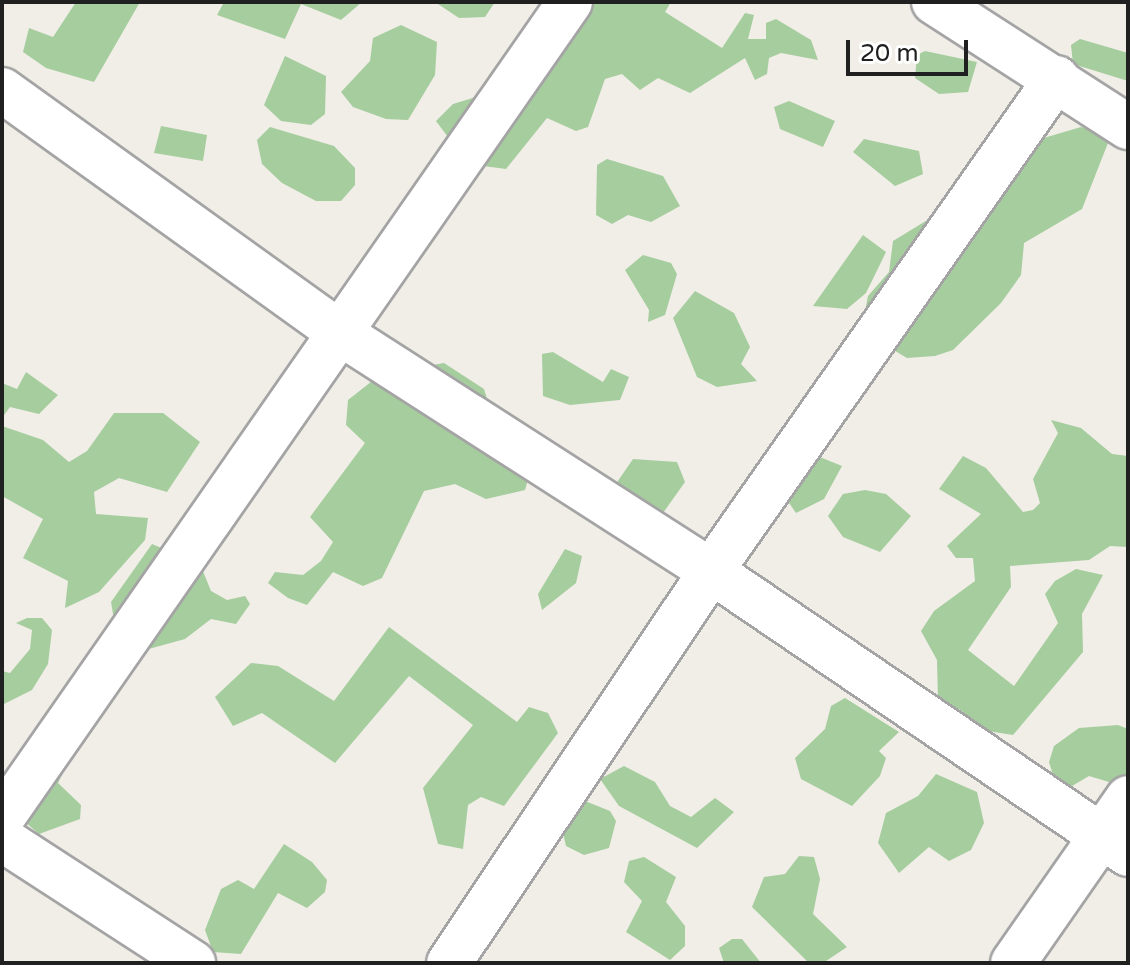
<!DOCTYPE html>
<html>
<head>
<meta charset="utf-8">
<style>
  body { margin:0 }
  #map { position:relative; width:1130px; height:965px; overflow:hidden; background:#f0eee7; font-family:"Varela Round",sans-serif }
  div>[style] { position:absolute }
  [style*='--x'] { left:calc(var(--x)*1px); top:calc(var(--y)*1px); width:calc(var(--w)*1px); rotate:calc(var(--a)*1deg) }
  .forest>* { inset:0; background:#a6cd9e }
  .roads { filter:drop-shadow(2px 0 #a4a4a4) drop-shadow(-2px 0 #a4a4a4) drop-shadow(0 2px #a4a4a4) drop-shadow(0 -2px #a4a4a4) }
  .minor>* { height:44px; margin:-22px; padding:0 22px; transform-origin:22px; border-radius:22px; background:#fff }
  span { translate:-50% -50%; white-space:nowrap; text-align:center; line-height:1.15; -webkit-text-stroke:7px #fff; paint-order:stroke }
  .frame { position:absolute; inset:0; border:4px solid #202020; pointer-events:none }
  .scale { position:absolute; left:846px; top:40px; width:122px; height:36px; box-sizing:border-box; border:4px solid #202020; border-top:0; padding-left:10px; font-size:24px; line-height:28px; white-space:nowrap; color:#202020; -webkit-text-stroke:6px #fff; paint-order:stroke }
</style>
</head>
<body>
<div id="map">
  <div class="forest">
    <div style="clip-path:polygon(76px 2px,140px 2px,94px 82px,46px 68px,23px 52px,29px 28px,53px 37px)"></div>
    <div style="clip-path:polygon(224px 2px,362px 2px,341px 20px,301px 4px,285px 39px,217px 15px)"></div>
    <div style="clip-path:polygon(435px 2px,495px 2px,485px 17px,459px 18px)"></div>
    <div style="clip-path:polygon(544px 2px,671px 2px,665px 12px,722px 48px,745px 13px,754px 15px,748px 39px,766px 39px,766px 23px,776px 19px,811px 40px,818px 60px,781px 53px,769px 58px,767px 74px,755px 80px,745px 58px,690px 93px,658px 78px,640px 90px,622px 74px,605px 79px,588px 127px,576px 131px,547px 118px,506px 169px,468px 164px,436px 121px,453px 104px,486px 94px,490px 74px)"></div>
    <div style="clip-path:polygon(401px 25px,437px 42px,435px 75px,408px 120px,386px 119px,353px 107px,341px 92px,370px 61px,373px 38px)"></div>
    <div style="clip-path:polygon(1080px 39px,1128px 53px,1128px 81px,1073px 64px,1071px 45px)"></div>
    <div style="clip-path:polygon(925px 51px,977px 62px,968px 92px,939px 94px,915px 78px,917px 55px)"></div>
    <div style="clip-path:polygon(285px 56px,326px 76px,325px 114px,311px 125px,281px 121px,264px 105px)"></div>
    <div style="clip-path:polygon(789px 101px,835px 121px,823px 147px,780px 129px,774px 107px)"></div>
    <div style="clip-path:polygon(161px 126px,207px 135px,203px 161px,154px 153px)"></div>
    <div style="clip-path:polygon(270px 127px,334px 146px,355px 168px,355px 185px,341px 201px,316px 201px,282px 183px,262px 164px,257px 140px)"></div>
    <div style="clip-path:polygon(1081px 127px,1104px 134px,1108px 143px,1082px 209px,1024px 243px,1021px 275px,1001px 303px,953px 350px,935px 356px,907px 358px,875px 339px,864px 316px,868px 296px,889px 272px,893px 241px,934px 216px,989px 133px,1004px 128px,1037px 140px)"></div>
    <div style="clip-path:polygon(864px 139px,919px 151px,923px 174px,895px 186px,853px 152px)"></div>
    <div style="clip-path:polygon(607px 159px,663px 176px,680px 206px,651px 222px,628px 215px,612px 224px,596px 215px,597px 165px)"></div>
    <div style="clip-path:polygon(863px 235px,886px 252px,866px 293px,847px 309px,813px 306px)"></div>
    <div style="clip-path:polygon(643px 255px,671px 263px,677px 274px,665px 315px,648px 322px,649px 310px,625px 270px)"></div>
    <div style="clip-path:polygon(695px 291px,734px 313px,750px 347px,741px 364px,757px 381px,717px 387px,697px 377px,673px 318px)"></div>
    <div style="clip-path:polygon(553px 352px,603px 382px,611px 369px,629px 377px,620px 400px,570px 405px,543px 396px,542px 354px)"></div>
    <div style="clip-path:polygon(444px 363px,484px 389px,498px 434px,529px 476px,525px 490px,486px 499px,455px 484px,424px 491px,382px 578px,363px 586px,333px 572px,307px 605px,288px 598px,268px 583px,275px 572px,303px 575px,321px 561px,333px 542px,310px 517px,365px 443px,346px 425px,348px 400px,381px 374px)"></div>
    <div style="clip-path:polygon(26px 372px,58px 395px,39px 414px,10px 407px,2px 418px,2px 383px,17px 389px)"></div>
    <div style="clip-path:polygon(114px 413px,163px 413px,200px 442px,167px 492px,119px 478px,94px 492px,96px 514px,148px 518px,145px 540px,99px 592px,65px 608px,68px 581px,23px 558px,43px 519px,2px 496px,2px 426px,43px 440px,69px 462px,87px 451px)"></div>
    <div style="clip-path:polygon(1051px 420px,1081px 428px,1112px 454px,1128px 456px,1128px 547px,1110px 546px,1089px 560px,1010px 566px,1011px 587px,968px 650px,1014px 686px,1058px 623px,1045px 594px,1055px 581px,1076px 569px,1103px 575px,1082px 614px,1083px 652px,1013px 735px,988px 731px,959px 709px,952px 721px,938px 702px,937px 660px,921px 631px,934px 611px,975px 581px,973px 558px,956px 558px,947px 546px,981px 514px,939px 489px,963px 456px,986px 468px,1023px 512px,1033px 510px,1040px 503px,1033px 479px,1058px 433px)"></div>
    <div style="clip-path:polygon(810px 453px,842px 466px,824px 499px,796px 513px,783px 494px)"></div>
    <div style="clip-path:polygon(633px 459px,677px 462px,685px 482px,658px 520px,611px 491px)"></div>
    <div style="clip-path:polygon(865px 490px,886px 494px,911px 516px,880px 552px,843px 537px,828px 516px,843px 494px)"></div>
    <div style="clip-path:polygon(152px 544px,200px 564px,211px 591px,227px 600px,245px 596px,250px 604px,236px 624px,211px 619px,185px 639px,145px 650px,116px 631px,111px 602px)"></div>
    <div style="clip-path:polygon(565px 549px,582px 556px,576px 583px,542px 610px,538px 594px)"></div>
    <div style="clip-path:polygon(27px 618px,42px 618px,52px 630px,48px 664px,32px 690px,2px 705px,2px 671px,10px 673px,30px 649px,32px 630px,16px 623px)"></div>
    <div style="clip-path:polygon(389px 627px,517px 722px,529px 707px,548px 713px,558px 733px,504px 806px,481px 797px,468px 805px,463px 849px,438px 844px,423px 788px,473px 725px,409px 676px,335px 763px,262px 713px,233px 726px,215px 697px,251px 663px,278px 666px,334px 701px)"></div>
    <div style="clip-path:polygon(845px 698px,899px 732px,879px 751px,886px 758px,880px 776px,852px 806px,801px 779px,795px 758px,825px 729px,831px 706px)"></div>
    <div style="clip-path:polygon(1118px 725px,1128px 729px,1128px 808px,1109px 782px,1089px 776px,1072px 786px,1054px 778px,1049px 762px,1054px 746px,1079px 728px)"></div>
    <div style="clip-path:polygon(71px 756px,58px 783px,81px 805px,80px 819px,39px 834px,25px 822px)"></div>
    <div style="clip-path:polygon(624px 766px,655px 782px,670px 806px,691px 817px,715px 798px,734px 812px,697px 848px,619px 806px,600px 779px)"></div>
    <div style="clip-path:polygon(936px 774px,977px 792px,984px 823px,971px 850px,949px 861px,929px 847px,899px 873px,878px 843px,886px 813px,918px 796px)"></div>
    <div style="clip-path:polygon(580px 799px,610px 811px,616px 821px,609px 848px,584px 855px,566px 846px,558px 810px)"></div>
    <div style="clip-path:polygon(284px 844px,312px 862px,327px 880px,325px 892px,307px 908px,278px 893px,241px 954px,213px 952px,205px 930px,221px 889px,238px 880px,254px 889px)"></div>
    <div style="clip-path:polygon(799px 856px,814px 857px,820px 879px,813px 914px,847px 947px,823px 963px,809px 963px,752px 907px,764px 877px,785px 874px)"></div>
    <div style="clip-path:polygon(644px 857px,676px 877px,666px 902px,685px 926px,685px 946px,670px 960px,626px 932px,642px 901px,624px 882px,629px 861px)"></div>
    <div style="clip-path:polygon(732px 939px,742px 939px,761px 963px,724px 963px,719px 948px)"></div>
  </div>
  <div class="roads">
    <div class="minor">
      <div style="--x:934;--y:2;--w:231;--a:32.8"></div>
      <div style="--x:2;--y:90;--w:416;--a:35.7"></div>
      <div style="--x:340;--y:333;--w:441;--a:32.7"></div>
      <div style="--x:711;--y:571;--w:504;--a:34.16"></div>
      <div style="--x:2;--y:818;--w:994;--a:-55.16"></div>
      <div style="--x:2;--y:839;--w:228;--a:33"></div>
      <div style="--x:449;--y:963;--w:471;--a:-56.2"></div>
      <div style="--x:711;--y:571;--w:602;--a:-54.94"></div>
      <div style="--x:1013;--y:963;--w:201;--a:-55.1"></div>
    </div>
  </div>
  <div class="frame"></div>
  <div class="scale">20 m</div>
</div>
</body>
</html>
